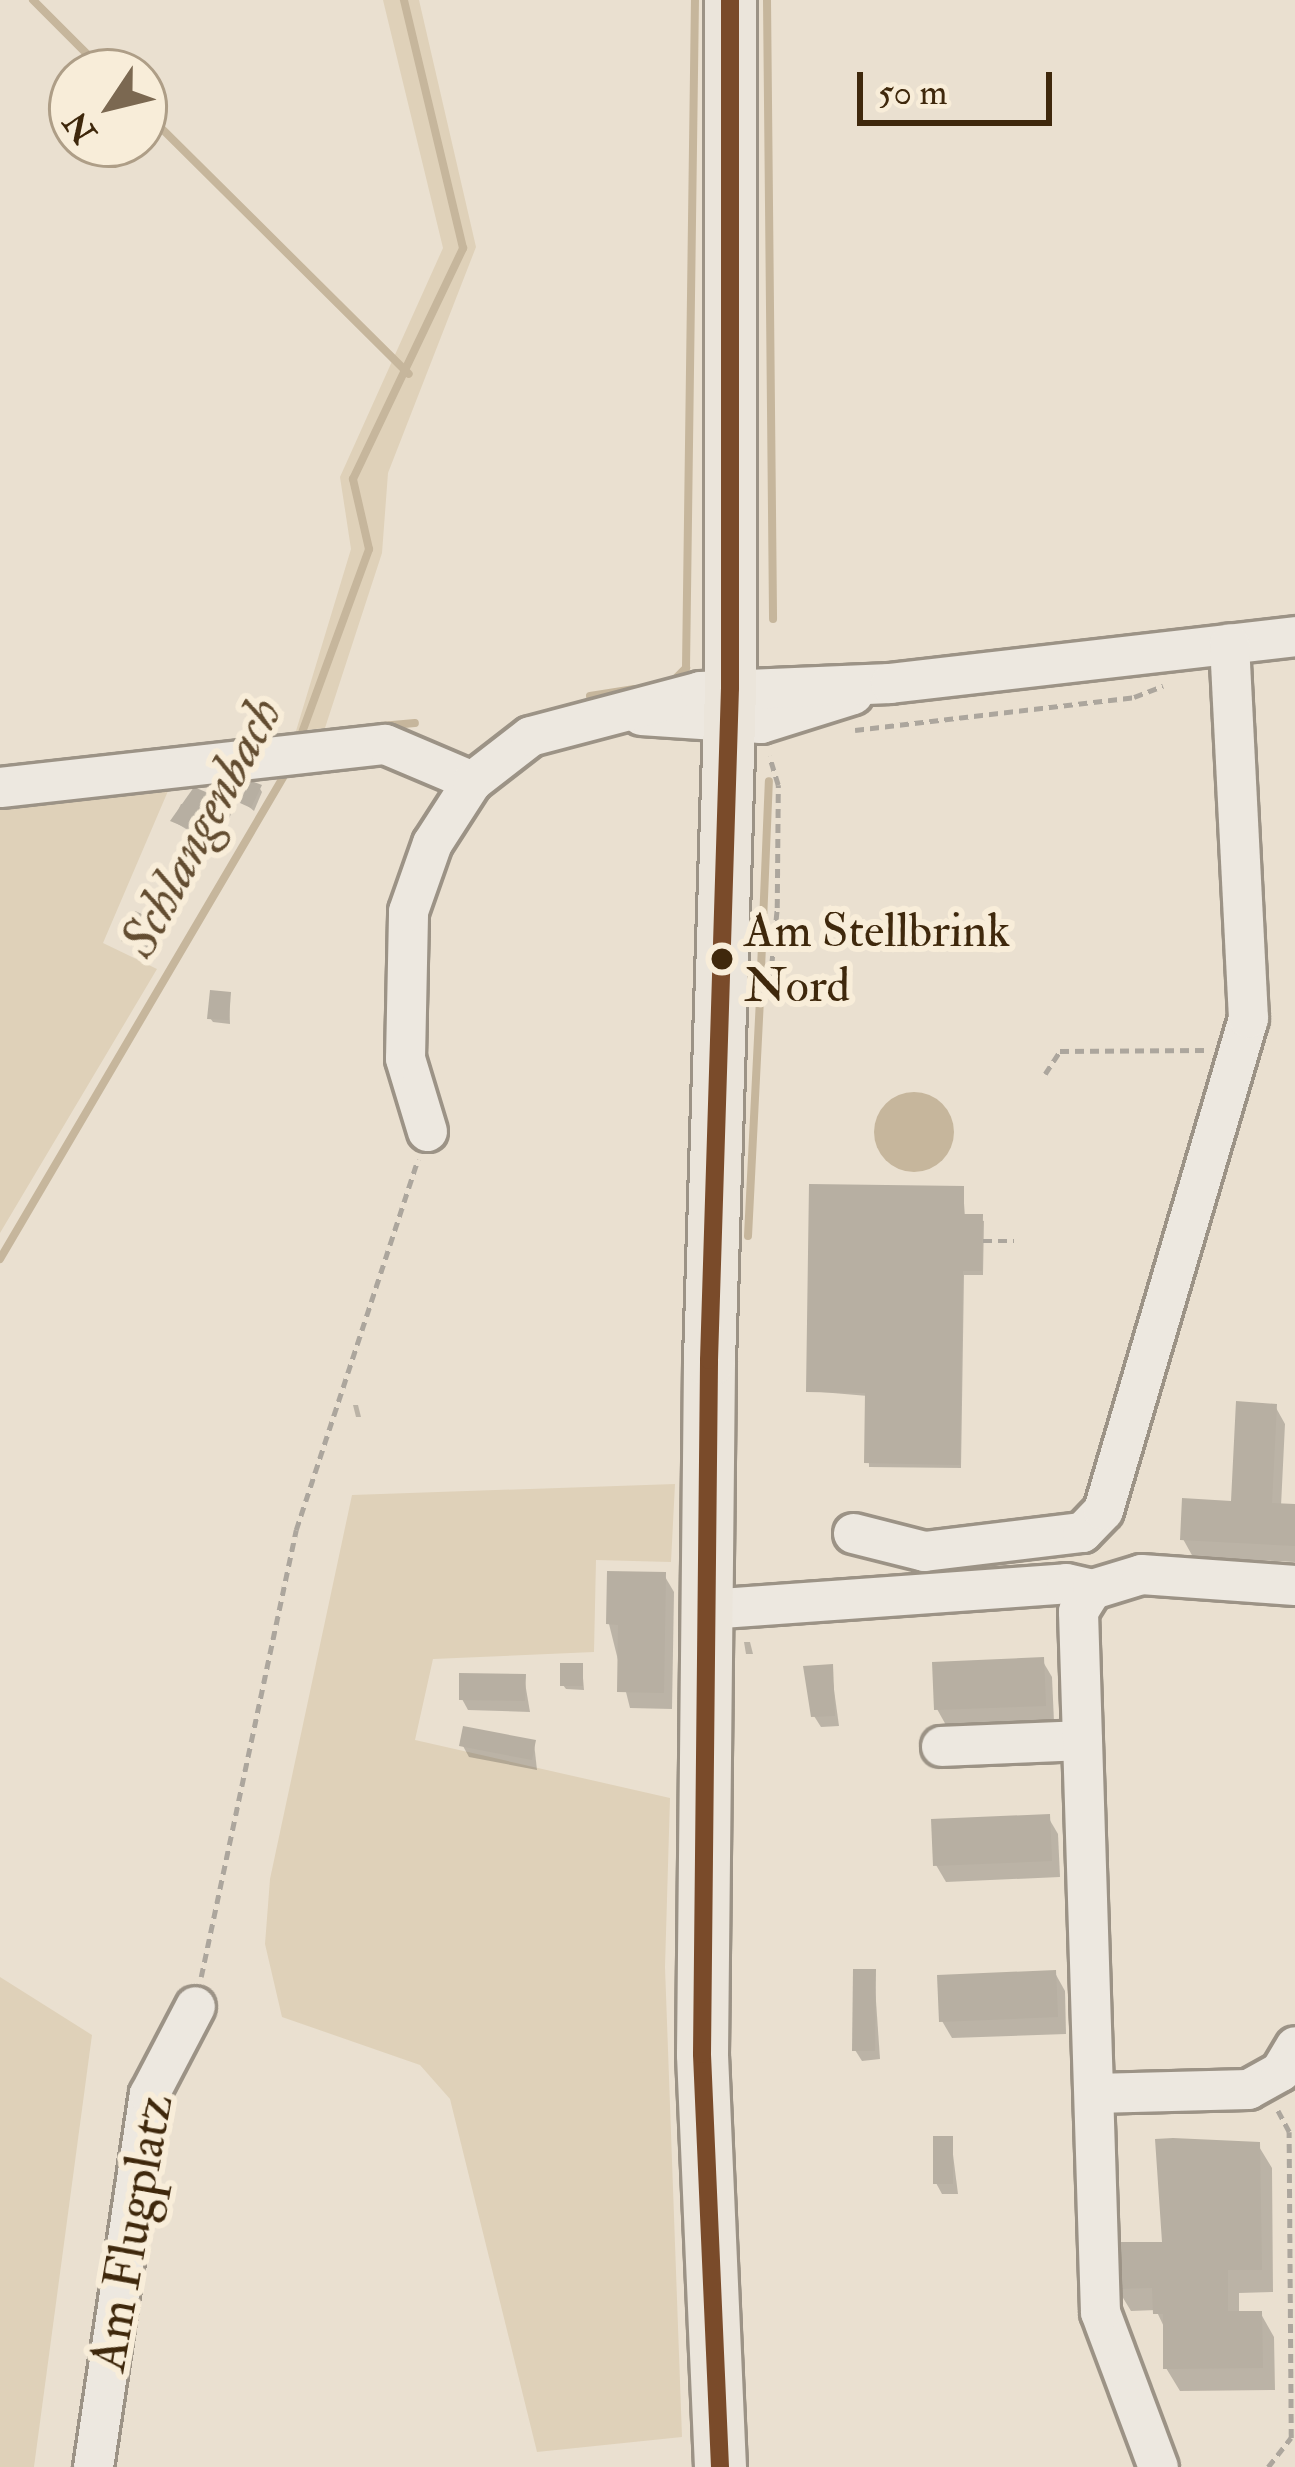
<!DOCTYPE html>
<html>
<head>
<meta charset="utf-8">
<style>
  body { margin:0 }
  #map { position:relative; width:1295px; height:2467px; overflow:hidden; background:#eae0d0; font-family:"IM FELL Double Pica",serif }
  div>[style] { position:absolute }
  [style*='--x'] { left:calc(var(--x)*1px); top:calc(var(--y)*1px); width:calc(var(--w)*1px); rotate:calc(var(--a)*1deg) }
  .green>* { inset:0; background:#dfd1b9 }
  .water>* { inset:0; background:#c6b69c }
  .round { border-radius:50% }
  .shadow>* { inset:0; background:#0003 }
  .stream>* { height:8px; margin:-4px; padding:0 4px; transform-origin:4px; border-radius:4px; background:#c6b69c }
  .building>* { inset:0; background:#b7afa2 }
  .path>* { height:4.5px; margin-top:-2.25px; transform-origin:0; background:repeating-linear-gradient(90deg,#aca69d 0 9px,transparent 0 15px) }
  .roads { filter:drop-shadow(3px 0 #9c9386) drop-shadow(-3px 0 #9c9386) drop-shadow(0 3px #9c9386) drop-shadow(0 -3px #9c9386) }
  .minor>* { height:39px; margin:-19.5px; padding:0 19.5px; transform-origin:19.5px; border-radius:19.5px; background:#ede8e0 }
  .major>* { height:51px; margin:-25.5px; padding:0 25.5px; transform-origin:25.5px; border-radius:25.5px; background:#ebe5db }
  .bus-1>* { height:18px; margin:-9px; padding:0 9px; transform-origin:9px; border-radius:9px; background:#7a4b2a }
  .dots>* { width:33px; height:33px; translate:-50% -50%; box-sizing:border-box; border:6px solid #f8edd9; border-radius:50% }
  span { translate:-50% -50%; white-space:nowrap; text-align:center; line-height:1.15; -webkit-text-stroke:12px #f8edd9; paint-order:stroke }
  .bus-label { font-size:48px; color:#3f280c }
  .left { translate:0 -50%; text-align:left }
  .street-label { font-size:51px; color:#3f280c }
  .water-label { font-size:54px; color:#634d31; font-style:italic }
  .north { position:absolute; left:48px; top:48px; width:120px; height:120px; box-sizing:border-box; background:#f8edd9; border:3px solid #ae9e87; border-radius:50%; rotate:235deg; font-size:33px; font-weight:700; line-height:48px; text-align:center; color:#3f280c }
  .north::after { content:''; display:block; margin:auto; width:42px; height:54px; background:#7b6851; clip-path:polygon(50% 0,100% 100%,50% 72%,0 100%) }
  .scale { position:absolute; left:857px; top:72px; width:195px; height:54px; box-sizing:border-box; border:6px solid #3f280c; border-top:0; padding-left:15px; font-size:36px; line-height:42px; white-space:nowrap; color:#3f280c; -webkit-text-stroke:9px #f8edd9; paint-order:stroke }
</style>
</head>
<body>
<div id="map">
  <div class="green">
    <div style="clip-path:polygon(383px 0,419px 0,476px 247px,388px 473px,382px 553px,325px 728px,296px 731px,351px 549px,340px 477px,443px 248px)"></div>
    <div style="clip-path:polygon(171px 784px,103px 943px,157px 969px,0 1233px,0 803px)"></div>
    <div style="clip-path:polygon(675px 1484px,671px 1562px,596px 1560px,594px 1652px,433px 1659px,415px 1740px,670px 1798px,665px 1967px,682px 2437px,537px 2452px,450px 2099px,420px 2065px,282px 2017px,265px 1944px,270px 1879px,352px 1495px)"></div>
    <div style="clip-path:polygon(0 1977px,92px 2035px,34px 2467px,0 2467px)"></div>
  </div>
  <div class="water">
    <div class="round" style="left:874px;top:1092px;width:80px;height:80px"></div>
  </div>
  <div class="shadow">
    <div style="clip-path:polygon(259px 787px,262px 792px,254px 811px,243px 802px)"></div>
    <div style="clip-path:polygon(225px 803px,231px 814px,217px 848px,173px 821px,181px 804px)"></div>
    <div style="clip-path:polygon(165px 928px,156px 958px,125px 941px)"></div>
    <div style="clip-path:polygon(229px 995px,230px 1024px,213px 1022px,210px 1018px)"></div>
    <div style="clip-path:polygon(963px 1189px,965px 1217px,984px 1221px,983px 1275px,964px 1275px,961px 1468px,869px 1467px,868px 1396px,809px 1391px)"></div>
    <div style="clip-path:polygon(353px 1405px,358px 1405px,361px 1417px,356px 1417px)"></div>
    <div style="clip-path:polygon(1275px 1406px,1285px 1424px,1281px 1506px,1295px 1507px,1295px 1562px,1193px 1557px,1183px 1539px,1234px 1504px)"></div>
    <div style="clip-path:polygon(664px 1575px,674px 1592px,672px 1709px,630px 1708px,609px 1624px)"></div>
    <div style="clip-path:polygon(744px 1642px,750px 1642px,753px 1654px,746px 1654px)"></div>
    <div style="clip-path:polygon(1042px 1660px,1052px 1677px,1054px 1722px,947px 1727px,937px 1709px)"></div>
    <div style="clip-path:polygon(582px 1666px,584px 1690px,566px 1689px,563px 1685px)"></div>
    <div style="clip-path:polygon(831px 1668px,839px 1726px,821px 1727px,814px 1716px)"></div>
    <div style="clip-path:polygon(524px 1677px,530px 1712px,468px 1710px,462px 1699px)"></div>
    <div style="clip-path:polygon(534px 1743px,537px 1770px,469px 1757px,463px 1746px)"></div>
    <div style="clip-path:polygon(1048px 1817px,1058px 1834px,1060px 1877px,946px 1882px,936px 1865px)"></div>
    <div style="clip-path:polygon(874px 1972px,880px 2059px,862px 2061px,855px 2050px)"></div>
    <div style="clip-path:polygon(1055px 1973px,1065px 1991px,1066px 2034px,952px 2038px,942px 2021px)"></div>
    <div style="clip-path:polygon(951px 2139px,958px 2194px,942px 2194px,936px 2183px)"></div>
    <div style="clip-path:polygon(1258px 2145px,1272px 2168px,1273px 2292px,1239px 2293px,1239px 2314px,1261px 2314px,1274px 2337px,1275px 2390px,1180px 2391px,1166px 2368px,1166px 2331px,1156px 2310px,1131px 2311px,1117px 2288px)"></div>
  </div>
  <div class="stream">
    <div style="--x:33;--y:0;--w:102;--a:45"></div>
    <div style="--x:767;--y:0;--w:619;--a:89.44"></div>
    <div style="--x:144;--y:111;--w:373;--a:44.8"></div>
    <div style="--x:672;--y:682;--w:20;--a:-45"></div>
    <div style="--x:686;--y:668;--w:668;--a:-89.23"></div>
    <div style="--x:590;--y:696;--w:45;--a:-9"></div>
    <div style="--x:381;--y:726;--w:34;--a:-5"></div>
    <div style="--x:300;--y:738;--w:201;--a:-69.9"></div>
    <div style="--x:369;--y:549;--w:72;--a:-102.9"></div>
    <div style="--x:353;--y:479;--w:256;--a:-64.5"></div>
    <div style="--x:463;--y:248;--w:255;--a:-103.4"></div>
    <div style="--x:761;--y:969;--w:188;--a:-87.6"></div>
    <div style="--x:748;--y:1236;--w:238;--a:-87.1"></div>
    <div style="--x:0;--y:1259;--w:568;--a:-59.55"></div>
  </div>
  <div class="building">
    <div style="clip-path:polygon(249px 780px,262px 785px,251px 808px,240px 803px)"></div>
    <div style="clip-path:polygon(194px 787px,227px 801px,211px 838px,170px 821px)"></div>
    <div style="clip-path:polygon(135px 911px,167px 925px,154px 955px,121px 941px)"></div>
    <div style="clip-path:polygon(210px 990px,231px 992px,229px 1020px,207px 1019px)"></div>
    <div style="clip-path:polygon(809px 1184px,964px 1186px,964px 1214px,983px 1214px,982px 1271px,963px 1271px,960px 1465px,864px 1463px,865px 1393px,806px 1392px)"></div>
    <div style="clip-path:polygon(1236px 1401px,1277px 1404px,1272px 1503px,1295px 1504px,1295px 1546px,1180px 1540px,1182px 1498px,1231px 1501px)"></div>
    <div style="clip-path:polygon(607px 1571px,666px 1572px,664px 1693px,617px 1692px,618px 1625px,606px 1624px)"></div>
    <div style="clip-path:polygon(1044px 1657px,1046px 1706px,934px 1710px,932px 1662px)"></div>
    <div style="clip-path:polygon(560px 1663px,583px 1663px,583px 1686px,560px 1686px)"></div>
    <div style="clip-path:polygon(833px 1664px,835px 1716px,811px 1717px,803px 1666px)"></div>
    <div style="clip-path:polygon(459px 1673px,526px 1674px,525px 1701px,459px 1700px)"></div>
    <div style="clip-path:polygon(463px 1726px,536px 1740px,532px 1760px,459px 1746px)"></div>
    <div style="clip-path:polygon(1050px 1814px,1052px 1861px,933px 1866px,931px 1819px)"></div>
    <div style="clip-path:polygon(853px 1969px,876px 1969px,875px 2051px,852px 2051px)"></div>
    <div style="clip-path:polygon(1056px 1970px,1058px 2017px,939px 2022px,937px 1975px)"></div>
    <div style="clip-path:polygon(933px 2136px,953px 2136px,953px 2184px,933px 2184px)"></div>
    <div style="clip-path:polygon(1173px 2138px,1260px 2142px,1262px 2270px,1228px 2270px,1228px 2311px,1262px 2311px,1263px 2368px,1163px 2369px,1163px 2314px,1153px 2314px,1152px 2288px,1114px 2289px,1114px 2242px,1162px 2242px,1155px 2139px)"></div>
  </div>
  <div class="path">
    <div style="--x:855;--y:730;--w:281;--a:-6.7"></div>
    <div style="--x:1134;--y:697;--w:31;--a:-21"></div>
    <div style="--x:756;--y:980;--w:14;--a:0"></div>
    <div style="--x:770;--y:980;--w:72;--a:-84.4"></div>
    <div style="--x:777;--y:908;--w:123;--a:-89.5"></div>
    <div style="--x:778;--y:785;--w:30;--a:-107"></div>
    <div style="--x:1045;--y:1074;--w:27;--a:-57"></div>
    <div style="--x:1060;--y:1051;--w:145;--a:-0.4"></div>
    <div style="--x:983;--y:1241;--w:31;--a:0"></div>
    <div style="--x:201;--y:1977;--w:457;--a:-78"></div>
    <div style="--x:296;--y:1530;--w:390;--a:-71.8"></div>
    <div style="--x:1268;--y:2467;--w:37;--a:-52"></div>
    <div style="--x:1291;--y:2438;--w:306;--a:-90.4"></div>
    <div style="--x:1289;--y:2132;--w:24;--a:-118"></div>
  </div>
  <div class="roads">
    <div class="minor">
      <div style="--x:641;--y:715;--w:120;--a:3.8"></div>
      <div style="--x:761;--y:723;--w:96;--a:-17.5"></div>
      <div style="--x:0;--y:787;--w:387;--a:-6.4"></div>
      <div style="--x:385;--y:744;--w:95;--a:23"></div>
      <div style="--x:427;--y:1131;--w:76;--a:-106.8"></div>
      <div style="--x:405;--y:1058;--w:147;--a:-88.8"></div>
      <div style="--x:408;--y:911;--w:72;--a:-70.6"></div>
      <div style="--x:432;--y:843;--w:74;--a:-57.2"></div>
      <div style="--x:472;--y:781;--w:73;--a:-37.8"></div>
      <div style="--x:530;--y:736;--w:176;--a:-14.8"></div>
      <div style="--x:700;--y:691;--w:190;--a:-2.4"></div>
      <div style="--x:890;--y:683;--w:408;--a:-6.6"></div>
      <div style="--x:853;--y:1533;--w:73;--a:14.2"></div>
      <div style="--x:924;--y:1551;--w:159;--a:-6.9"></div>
      <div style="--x:1082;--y:1532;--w:30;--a:-46"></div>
      <div style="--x:1103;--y:1510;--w:513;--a:-73.58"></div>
      <div style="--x:1248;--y:1018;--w:375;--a:-92.9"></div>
      <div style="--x:707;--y:1609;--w:360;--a:-4.1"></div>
      <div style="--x:1066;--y:1583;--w:27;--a:13"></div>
      <div style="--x:941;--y:1746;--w:141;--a:-2.4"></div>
      <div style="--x:1094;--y:2093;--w:154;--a:-1.5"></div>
      <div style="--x:1248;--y:2089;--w:37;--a:-29"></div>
      <div style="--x:1280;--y:2071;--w:29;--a:-59"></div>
      <div style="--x:93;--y:2467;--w:377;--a:-81.5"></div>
      <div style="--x:149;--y:2094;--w:99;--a:-62.4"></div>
      <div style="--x:1158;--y:2467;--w:165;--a:-110.5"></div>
      <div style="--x:1100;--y:2312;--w:701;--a:-91.8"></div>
      <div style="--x:1078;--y:1611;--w:26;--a:-58"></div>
      <div style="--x:1092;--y:1589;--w:51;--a:-17"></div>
      <div style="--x:1141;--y:1574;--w:154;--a:4.1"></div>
    </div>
    <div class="major">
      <div style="--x:720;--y:2467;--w:413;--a:-92.5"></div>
      <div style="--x:702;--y:2054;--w:694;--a:-89.42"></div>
      <div style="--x:709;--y:1360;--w:672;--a:-88.21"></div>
      <div style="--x:730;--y:688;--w:688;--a:-90"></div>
    </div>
  </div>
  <div class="bus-1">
    <div style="--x:720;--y:2467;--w:413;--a:-92.5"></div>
    <div style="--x:702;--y:2054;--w:694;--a:-89.42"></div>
    <div style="--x:709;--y:1360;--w:672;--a:-88.21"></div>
    <div style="--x:730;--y:688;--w:688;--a:-90"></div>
  </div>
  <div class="dots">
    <div style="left:722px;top:959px;background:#3f280c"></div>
  </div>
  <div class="bus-label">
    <span class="left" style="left:744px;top:959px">Am Stellbrink<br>Nord</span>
  </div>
  <div class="street-label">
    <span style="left:132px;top:2233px;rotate:-80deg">Am Flugplatz</span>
  </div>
  <div class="water-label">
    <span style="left:201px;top:827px;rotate:-62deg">Schlangenbach</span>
  </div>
  <div class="north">N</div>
  <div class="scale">50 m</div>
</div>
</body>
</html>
